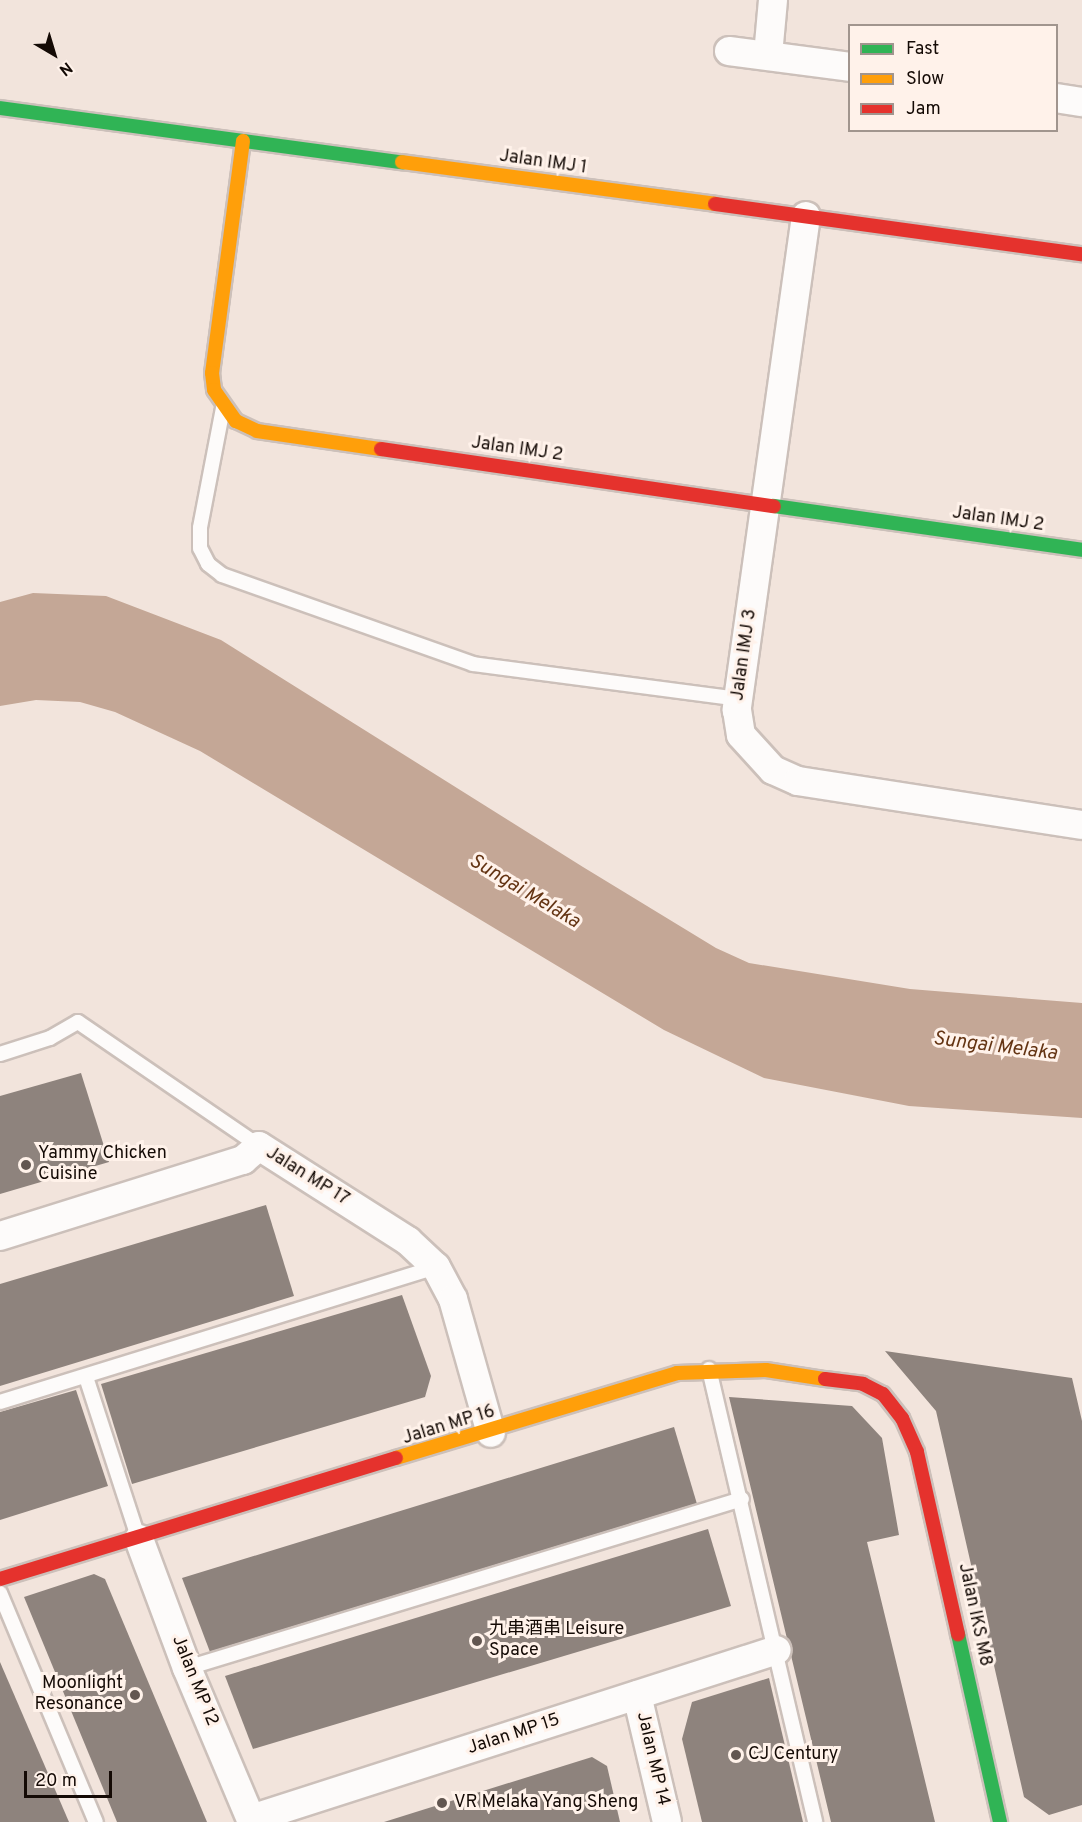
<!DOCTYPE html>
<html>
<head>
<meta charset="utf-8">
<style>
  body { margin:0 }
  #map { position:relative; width:1082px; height:1822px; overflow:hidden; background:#f2e4dc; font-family:Overpass,"Noto Sans SC",sans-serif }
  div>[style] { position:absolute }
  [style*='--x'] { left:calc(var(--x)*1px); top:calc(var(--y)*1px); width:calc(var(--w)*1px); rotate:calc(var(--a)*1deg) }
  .water>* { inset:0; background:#c4a796 }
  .building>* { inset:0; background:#8e837d }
  .roads { filter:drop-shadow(2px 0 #ccc0ba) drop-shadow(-2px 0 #ccc0ba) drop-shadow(0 2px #ccc0ba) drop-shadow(0 -2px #ccc0ba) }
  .lane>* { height:14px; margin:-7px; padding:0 7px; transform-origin:7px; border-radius:7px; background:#fdfbfa }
  .street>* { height:28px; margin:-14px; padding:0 14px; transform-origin:14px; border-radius:14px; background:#fdfbfa }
  .fast>* { height:14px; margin:-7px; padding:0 7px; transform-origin:7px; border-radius:7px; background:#30b455 }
  .slow>* { height:14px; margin:-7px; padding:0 7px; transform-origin:7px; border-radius:7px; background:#ff9f0a }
  .jam>* { height:14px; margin:-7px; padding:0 7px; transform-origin:7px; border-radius:7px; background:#e5322d }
  .dots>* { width:16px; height:16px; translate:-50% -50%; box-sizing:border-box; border:3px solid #fff2ea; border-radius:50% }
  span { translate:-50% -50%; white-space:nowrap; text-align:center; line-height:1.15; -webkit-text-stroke:6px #fff2ea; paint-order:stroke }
  .street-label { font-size:18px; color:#140a05 }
  .poi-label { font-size:18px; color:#140a05 }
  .left { translate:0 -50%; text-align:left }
  .right { translate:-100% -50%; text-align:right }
  .water-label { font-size:20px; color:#643413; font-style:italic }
  .legend { position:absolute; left:848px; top:24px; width:210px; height:108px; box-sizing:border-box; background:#fff2ea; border:2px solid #a1958e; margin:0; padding:8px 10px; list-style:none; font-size:18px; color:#140a05 }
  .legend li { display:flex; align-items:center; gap:12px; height:30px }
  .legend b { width:30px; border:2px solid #a1958e }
  .north { position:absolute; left:24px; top:24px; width:60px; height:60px; -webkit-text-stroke:4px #fff2ea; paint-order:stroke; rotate:142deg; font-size:16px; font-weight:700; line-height:24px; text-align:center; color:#140a05 }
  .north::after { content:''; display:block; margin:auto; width:21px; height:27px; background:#140a05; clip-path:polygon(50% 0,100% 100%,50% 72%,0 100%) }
  .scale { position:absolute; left:24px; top:1771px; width:88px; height:27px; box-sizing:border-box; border:3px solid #140a05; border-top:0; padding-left:8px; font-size:18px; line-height:21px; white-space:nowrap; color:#140a05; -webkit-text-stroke:4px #fff2ea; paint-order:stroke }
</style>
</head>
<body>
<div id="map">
  <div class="water">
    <div style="clip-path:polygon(33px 593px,106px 596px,221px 640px,583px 867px,716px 948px,749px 963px,910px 989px,1082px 1003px,1082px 1118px,909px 1106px,764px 1078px,664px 1030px,200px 751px,115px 712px,80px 702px,36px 700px,0 706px,0 602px)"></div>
  </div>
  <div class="building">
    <div style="clip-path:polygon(81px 1073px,109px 1162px,0 1194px,0 1096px)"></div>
    <div style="clip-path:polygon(266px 1205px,294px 1296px,0 1386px,0 1284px)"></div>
    <div style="clip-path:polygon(402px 1295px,431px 1376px,425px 1397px,132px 1484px,101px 1384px)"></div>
    <div style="clip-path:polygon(885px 1351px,1072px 1378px,1082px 1421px,1082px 1805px,1049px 1815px,1024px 1797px,936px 1411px)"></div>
    <div style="clip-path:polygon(76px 1390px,108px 1486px,0 1520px,0 1412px)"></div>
    <div style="clip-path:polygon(729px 1397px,852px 1406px,882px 1438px,899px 1535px,867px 1542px,935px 1822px,831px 1822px)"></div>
    <div style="clip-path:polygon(674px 1427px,697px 1504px,210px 1652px,182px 1578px)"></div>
    <div style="clip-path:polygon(708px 1529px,731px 1606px,253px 1749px,225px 1676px)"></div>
    <div style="clip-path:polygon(94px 1574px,105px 1579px,207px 1822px,117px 1822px,24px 1597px)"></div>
    <div style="clip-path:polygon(0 1662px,69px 1822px,0 1822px)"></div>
    <div style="clip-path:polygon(769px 1678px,803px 1822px,702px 1822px,682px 1739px,692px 1702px)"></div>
    <div style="clip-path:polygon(592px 1757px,607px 1766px,620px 1822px,384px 1822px)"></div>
  </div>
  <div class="roads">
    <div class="lane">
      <div style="--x:223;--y:408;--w:122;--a:100.9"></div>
      <div style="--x:200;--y:528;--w:20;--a:90"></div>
      <div style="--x:200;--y:548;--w:18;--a:63"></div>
      <div style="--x:208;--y:564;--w:18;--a:38"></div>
      <div style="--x:222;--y:575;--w:266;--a:19.5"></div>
      <div style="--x:473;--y:664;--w:268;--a:7.5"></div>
      <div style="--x:0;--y:1054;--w:52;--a:-17.7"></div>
      <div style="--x:50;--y:1038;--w:32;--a:-30"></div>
      <div style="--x:78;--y:1022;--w:219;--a:34.4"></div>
      <div style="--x:709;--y:1369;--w:465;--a:76.8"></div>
      <div style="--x:86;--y:1377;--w:168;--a:72"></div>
      <div style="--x:0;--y:1402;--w:456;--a:-17.2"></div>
      <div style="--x:0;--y:1593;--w:248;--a:67.3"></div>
      <div style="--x:187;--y:1668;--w:580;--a:-16.94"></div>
    </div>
    <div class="street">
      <div style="--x:729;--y:51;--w:122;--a:7.5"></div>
      <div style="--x:768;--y:55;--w:55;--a:-84.8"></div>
      <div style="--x:1056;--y:98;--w:26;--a:9"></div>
      <div style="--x:806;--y:216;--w:499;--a:98"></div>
      <div style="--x:737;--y:710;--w:25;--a:81"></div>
      <div style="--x:741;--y:735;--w:47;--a:47.6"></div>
      <div style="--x:773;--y:770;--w:27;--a:24"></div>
      <div style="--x:798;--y:781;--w:287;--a:8.8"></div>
      <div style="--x:0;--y:1236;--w:255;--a:-17.4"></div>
      <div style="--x:243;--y:1160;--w:21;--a:-41"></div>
      <div style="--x:259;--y:1146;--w:177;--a:32.5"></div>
      <div style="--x:408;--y:1241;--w:38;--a:43"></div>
      <div style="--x:436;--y:1267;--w:36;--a:62"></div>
      <div style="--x:453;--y:1299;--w:139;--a:74.2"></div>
      <div style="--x:139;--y:1539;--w:138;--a:69.6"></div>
      <div style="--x:187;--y:1668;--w:167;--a:67.1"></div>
      <div style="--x:637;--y:1695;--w:130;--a:76.7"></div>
      <div style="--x:251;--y:1819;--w:552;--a:-17.81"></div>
    </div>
    <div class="fast">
      <div style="--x:0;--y:108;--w:406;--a:7.7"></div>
      <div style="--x:774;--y:506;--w:311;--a:8.1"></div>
      <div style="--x:958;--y:1634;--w:193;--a:77.4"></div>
    </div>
    <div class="slow">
      <div style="--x:243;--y:141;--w:234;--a:97.6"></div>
      <div style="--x:212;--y:373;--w:17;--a:83"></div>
      <div style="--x:214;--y:390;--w:38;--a:55"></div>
      <div style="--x:236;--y:421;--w:23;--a:25"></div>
      <div style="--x:257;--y:431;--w:125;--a:8.3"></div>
      <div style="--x:402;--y:162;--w:316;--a:7.6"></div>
      <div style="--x:396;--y:1458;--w:294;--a:-16.8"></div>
      <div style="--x:677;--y:1373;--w:89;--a:-1.9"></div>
      <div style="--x:766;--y:1370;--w:60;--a:8.7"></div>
    </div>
    <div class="jam">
      <div style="--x:715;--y:204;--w:370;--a:7.8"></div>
      <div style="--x:381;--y:449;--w:397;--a:8.3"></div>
      <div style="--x:825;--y:1379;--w:38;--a:7"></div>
      <div style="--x:863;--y:1384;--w:22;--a:27"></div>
      <div style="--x:883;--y:1394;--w:31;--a:52"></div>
      <div style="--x:902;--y:1418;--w:37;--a:66"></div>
      <div style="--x:917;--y:1452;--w:187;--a:77.3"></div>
      <div style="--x:0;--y:1579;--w:414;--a:-17"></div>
    </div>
  </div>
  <div class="dots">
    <div style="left:26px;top:1165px;background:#625650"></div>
    <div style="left:477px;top:1641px;background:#625650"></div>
    <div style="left:135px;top:1695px;background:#625650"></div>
    <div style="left:736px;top:1755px;background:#625650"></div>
    <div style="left:442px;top:1803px;background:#625650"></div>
  </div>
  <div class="street-label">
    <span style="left:543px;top:163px;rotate:8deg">Jalan IMJ 1</span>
    <span style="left:517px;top:450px;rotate:8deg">Jalan IMJ 2</span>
    <span style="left:998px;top:520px;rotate:8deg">Jalan IMJ 2</span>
    <span style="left:745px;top:655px;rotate:-82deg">Jalan IMJ 3</span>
    <span style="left:307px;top:1177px;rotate:32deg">Jalan MP 17</span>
    <span style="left:449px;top:1426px;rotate:-17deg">Jalan MP 16</span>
    <span style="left:974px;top:1615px;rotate:78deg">Jalan IKS M8</span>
    <span style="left:194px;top:1681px;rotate:68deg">Jalan MP 12</span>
    <span style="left:514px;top:1735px;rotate:-18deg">Jalan MP 15</span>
    <span style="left:652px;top:1759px;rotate:77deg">Jalan MP 14</span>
  </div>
  <div class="poi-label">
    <span class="left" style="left:38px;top:1165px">Yammy Chicken<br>Cuisine</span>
    <span class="left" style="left:489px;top:1641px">九串酒串 Leisure<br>Space</span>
    <span class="right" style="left:123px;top:1695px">Moonlight<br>Resonance</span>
    <span class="left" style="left:748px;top:1755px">CJ Century</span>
    <span class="left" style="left:454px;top:1803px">VR Melaka Yang Sheng</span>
  </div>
  <div class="water-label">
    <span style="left:524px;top:892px;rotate:31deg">Sungai Melaka</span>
    <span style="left:995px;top:1047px;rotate:7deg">Sungai Melaka</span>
  </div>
  <ul class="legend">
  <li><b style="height:8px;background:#30b455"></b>Fast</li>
  <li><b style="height:8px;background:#ff9f0a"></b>Slow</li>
  <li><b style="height:8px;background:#e5322d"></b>Jam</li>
  </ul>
  <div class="north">N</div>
  <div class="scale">20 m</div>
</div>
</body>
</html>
